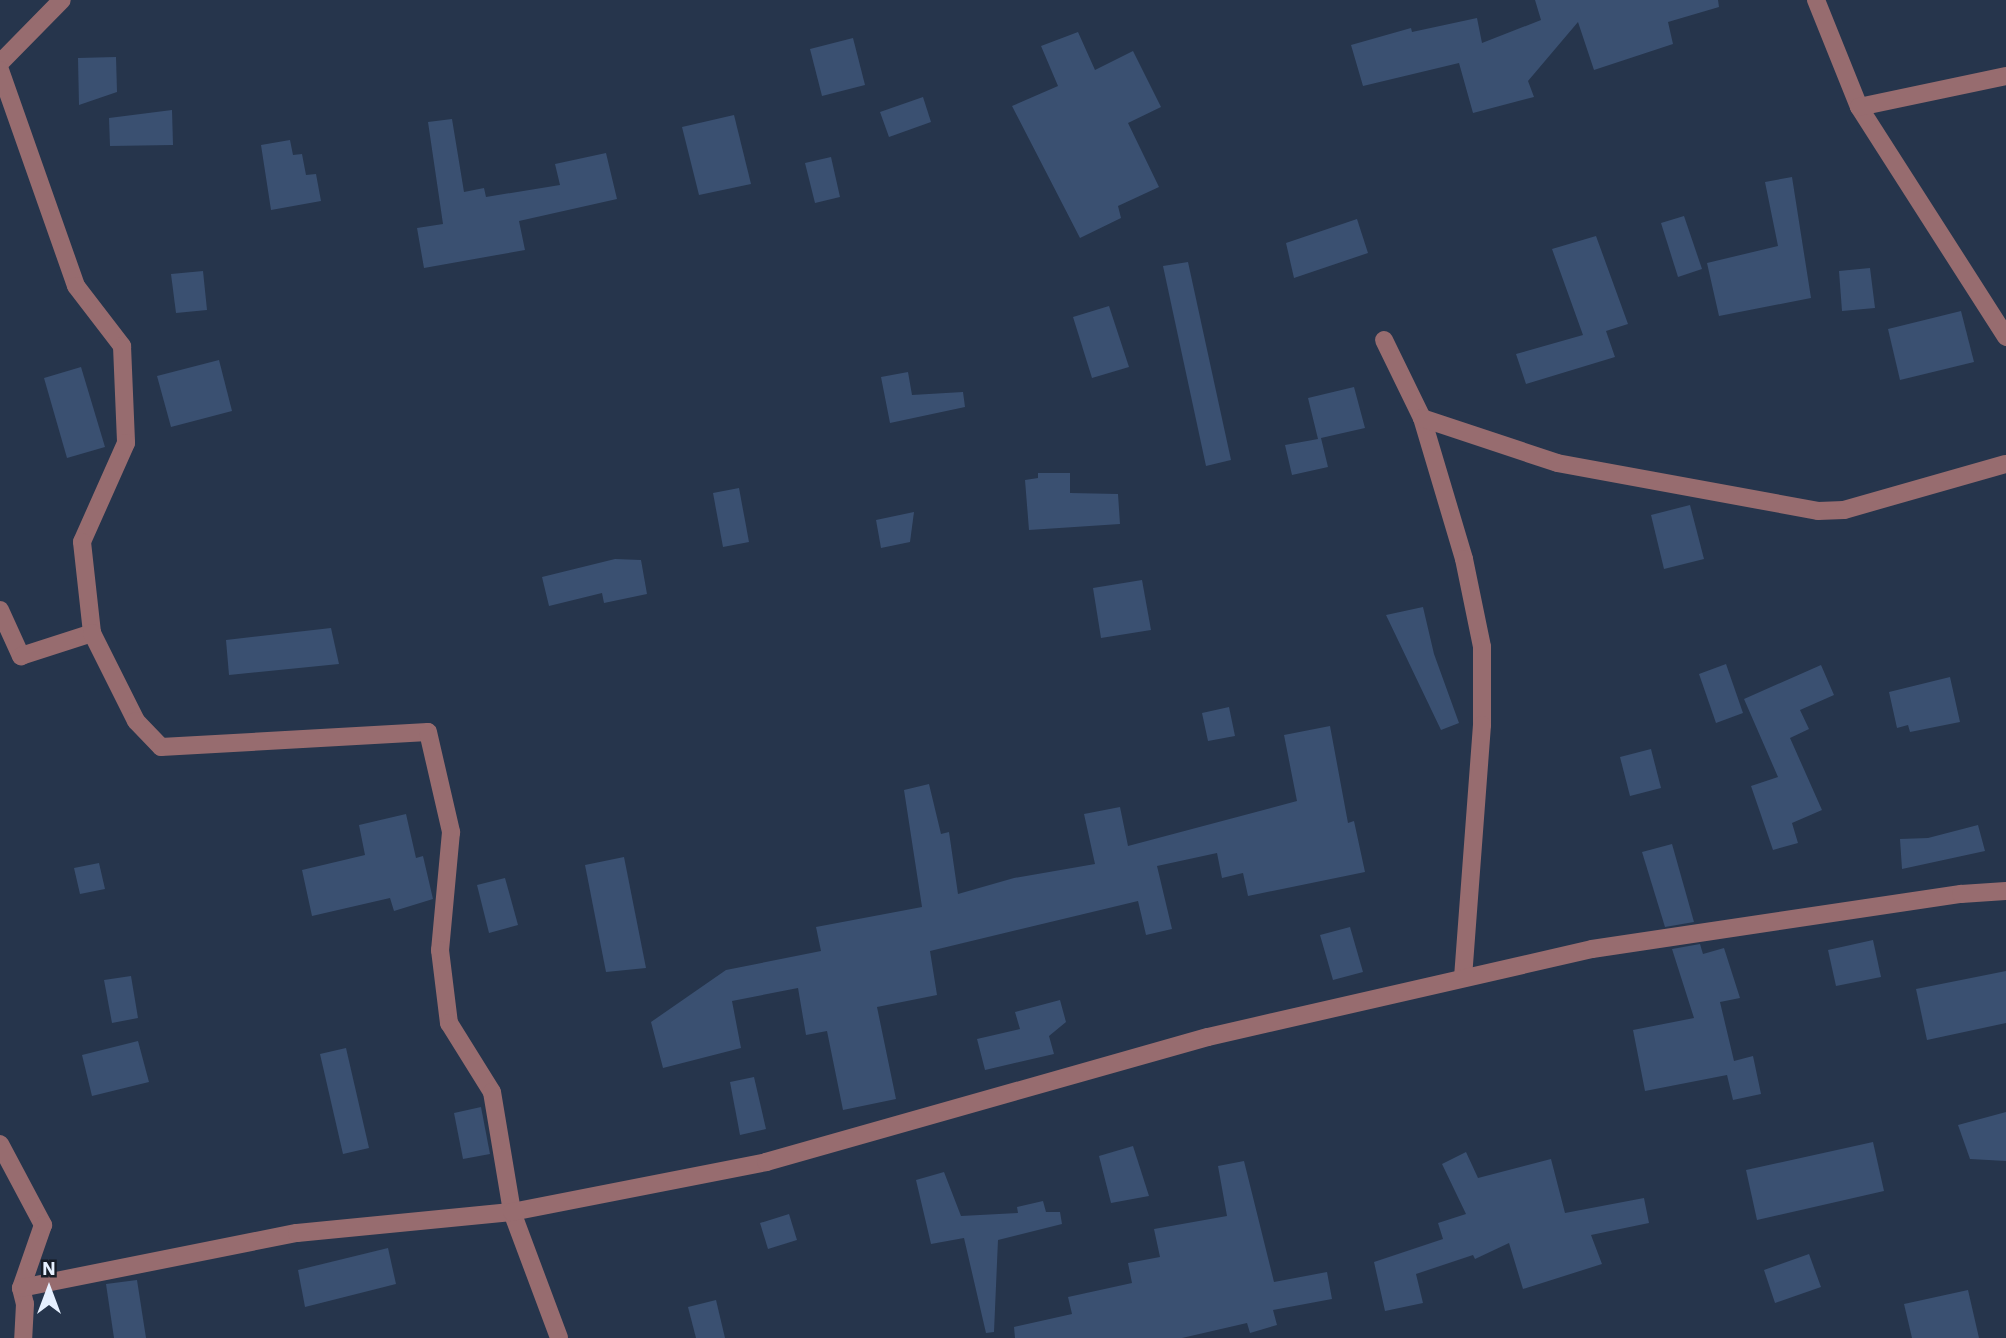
<!DOCTYPE html>
<html>
<head>
<meta charset="utf-8">
<style>
  body { margin:0 }
  #map { position:relative; width:2006px; height:1338px; overflow:hidden; background:#26354c; font-family:"IBM Plex Sans",sans-serif }
  div>[style] { position:absolute }
  [style*='--x'] { left:calc(var(--x)*1px); top:calc(var(--y)*1px); width:calc(var(--w)*1px); rotate:calc(var(--a)*1deg) }
  .building>* { inset:0; background:#3a5071 }
  .minor>* { height:18px; margin:-9px; padding:0 9px; transform-origin:9px; border-radius:9px; background:#976c6f }
  span { translate:-50% -50%; white-space:nowrap; text-align:center; line-height:1.15; -webkit-text-stroke:5px #161c27; paint-order:stroke }
  .north { position:absolute; left:14px; top:1254px; width:70px; height:70px; -webkit-text-stroke:5px #161c27; paint-order:stroke; rotate:0deg; font-size:19px; font-weight:700; line-height:28px; text-align:center; color:#e6f0ff }
  .north::after { content:''; display:block; margin:auto; width:24px; height:32px; background:#e6f0ff; clip-path:polygon(50% 0,100% 100%,50% 72%,0 100%) }
</style>
</head>
<body>
<div id="map">
  <div class="building">
    <div style="clip-path:polygon(1535px 0,1718px 0,1719px 7px,1668px 22px,1673px 44px,1594px 70px,1578px 22px,1528px 81px,1534px 97px,1473px 113px,1459px 63px,1363px 86px,1351px 45px,1411px 28px,1412px 32px,1477px 18px,1482px 43px,1541px 20px)"></div>
    <div style="clip-path:polygon(1078px 32px,1095px 70px,1133px 51px,1161px 107px,1128px 123px,1159px 187px,1118px 206px,1121px 218px,1080px 238px,1012px 106px,1058px 86px,1041px 46px)"></div>
    <div style="clip-path:polygon(853px 38px,865px 85px,822px 96px,810px 49px)"></div>
    <div style="clip-path:polygon(116px 57px,117px 92px,79px 105px,78px 58px)"></div>
    <div style="clip-path:polygon(923px 97px,931px 122px,889px 137px,880px 112px)"></div>
    <div style="clip-path:polygon(172px 110px,173px 145px,110px 146px,109px 118px)"></div>
    <div style="clip-path:polygon(734px 115px,751px 184px,699px 195px,682px 127px)"></div>
    <div style="clip-path:polygon(452px 119px,464px 192px,484px 188px,486px 197px,560px 185px,555px 164px,606px 153px,617px 199px,519px 221px,525px 250px,424px 268px,417px 228px,443px 224px,428px 122px)"></div>
    <div style="clip-path:polygon(290px 140px,293px 155px,302px 154px,306px 175px,316px 174px,321px 201px,271px 210px,261px 145px)"></div>
    <div style="clip-path:polygon(831px 157px,840px 197px,815px 203px,805px 163px)"></div>
    <div style="clip-path:polygon(1792px 177px,1811px 298px,1719px 316px,1707px 263px,1778px 246px,1765px 182px)"></div>
    <div style="clip-path:polygon(1684px 216px,1702px 269px,1678px 277px,1661px 223px)"></div>
    <div style="clip-path:polygon(1357px 219px,1368px 253px,1294px 278px,1286px 243px)"></div>
    <div style="clip-path:polygon(1596px 236px,1628px 324px,1606px 331px,1615px 357px,1526px 384px,1516px 354px,1583px 335px,1552px 249px)"></div>
    <div style="clip-path:polygon(1188px 262px,1231px 460px,1206px 466px,1163px 266px)"></div>
    <div style="clip-path:polygon(1870px 268px,1875px 308px,1842px 311px,1839px 271px)"></div>
    <div style="clip-path:polygon(203px 271px,207px 310px,176px 313px,171px 274px)"></div>
    <div style="clip-path:polygon(1109px 306px,1129px 367px,1092px 378px,1073px 317px)"></div>
    <div style="clip-path:polygon(1961px 311px,1974px 362px,1900px 380px,1888px 329px)"></div>
    <div style="clip-path:polygon(219px 360px,232px 411px,171px 427px,157px 376px)"></div>
    <div style="clip-path:polygon(81px 367px,105px 447px,67px 458px,44px 378px)"></div>
    <div style="clip-path:polygon(908px 372px,912px 395px,963px 392px,965px 407px,890px 423px,881px 377px)"></div>
    <div style="clip-path:polygon(1354px 387px,1365px 428px,1321px 438px,1328px 467px,1292px 475px,1285px 445px,1318px 439px,1308px 398px)"></div>
    <div style="clip-path:polygon(1038px 473px,1070px 473px,1070px 493px,1118px 494px,1120px 524px,1029px 530px,1025px 480px,1038px 478px)"></div>
    <div style="clip-path:polygon(739px 488px,749px 542px,723px 547px,713px 493px)"></div>
    <div style="clip-path:polygon(1690px 505px,1704px 559px,1664px 569px,1651px 515px)"></div>
    <div style="clip-path:polygon(914px 512px,910px 542px,881px 548px,876px 520px)"></div>
    <div style="clip-path:polygon(615px 559px,641px 560px,647px 594px,604px 603px,602px 593px,549px 606px,542px 577px)"></div>
    <div style="clip-path:polygon(1142px 580px,1151px 630px,1101px 638px,1093px 588px)"></div>
    <div style="clip-path:polygon(1423px 607px,1434px 654px,1459px 723px,1441px 730px,1386px 615px)"></div>
    <div style="clip-path:polygon(331px 628px,339px 664px,229px 675px,226px 640px)"></div>
    <div style="clip-path:polygon(1726px 664px,1743px 713px,1716px 723px,1699px 674px)"></div>
    <div style="clip-path:polygon(1821px 665px,1834px 695px,1800px 710px,1809px 729px,1790px 738px,1822px 810px,1792px 823px,1798px 843px,1773px 850px,1751px 786px,1778px 777px,1744px 699px)"></div>
    <div style="clip-path:polygon(1950px 677px,1960px 722px,1910px 732px,1908px 725px,1897px 728px,1889px 692px)"></div>
    <div style="clip-path:polygon(1229px 707px,1235px 736px,1208px 741px,1202px 713px)"></div>
    <div style="clip-path:polygon(1330px 726px,1348px 823px,1354px 821px,1365px 872px,1248px 896px,1243px 873px,1222px 878px,1217px 853px,1157px 866px,1172px 929px,1146px 935px,1138px 901px,930px 951px,937px 995px,877px 1007px,896px 1099px,843px 1110px,827px 1031px,806px 1035px,798px 988px,732px 1001px,741px 1048px,663px 1068px,651px 1022px,726px 970px,821px 951px,816px 927px,922px 907px,904px 790px,929px 784px,941px 834px,949px 832px,958px 894px,1014px 878px,1095px 864px,1084px 814px,1120px 807px,1128px 846px,1297px 801px,1284px 735px)"></div>
    <div style="clip-path:polygon(1651px 749px,1661px 788px,1630px 796px,1620px 757px)"></div>
    <div style="clip-path:polygon(406px 814px,416px 858px,423px 856px,433px 899px,394px 911px,390px 898px,312px 916px,302px 870px,365px 855px,359px 825px)"></div>
    <div style="clip-path:polygon(1978px 825px,1985px 851px,1902px 869px,1900px 839px,1928px 838px)"></div>
    <div style="clip-path:polygon(1672px 844px,1694px 922px,1665px 927px,1642px 852px)"></div>
    <div style="clip-path:polygon(624px 857px,646px 968px,606px 972px,585px 865px)"></div>
    <div style="clip-path:polygon(99px 863px,105px 889px,80px 894px,74px 868px)"></div>
    <div style="clip-path:polygon(505px 878px,518px 925px,489px 933px,477px 885px)"></div>
    <div style="clip-path:polygon(1350px 927px,1363px 972px,1333px 980px,1320px 935px)"></div>
    <div style="clip-path:polygon(1873px 940px,1881px 977px,1836px 986px,1828px 950px)"></div>
    <div style="clip-path:polygon(1700px 944px,1703px 954px,1724px 948px,1740px 998px,1720px 1002px,1734px 1061px,1753px 1056px,1761px 1094px,1733px 1100px,1727px 1075px,1645px 1091px,1633px 1030px,1694px 1018px,1672px 949px)"></div>
    <div style="clip-path:polygon(2006px 971px,2006px 1023px,1927px 1040px,1916px 989px)"></div>
    <div style="clip-path:polygon(131px 976px,138px 1018px,112px 1023px,104px 980px)"></div>
    <div style="clip-path:polygon(1060px 1000px,1066px 1022px,1049px 1036px,1054px 1054px,985px 1070px,977px 1039px,1020px 1029px,1015px 1012px)"></div>
    <div style="clip-path:polygon(138px 1041px,149px 1082px,92px 1096px,82px 1055px)"></div>
    <div style="clip-path:polygon(346px 1048px,369px 1148px,343px 1154px,320px 1054px)"></div>
    <div style="clip-path:polygon(754px 1077px,766px 1129px,740px 1135px,730px 1082px)"></div>
    <div style="clip-path:polygon(481px 1107px,490px 1154px,463px 1159px,454px 1113px)"></div>
    <div style="clip-path:polygon(2006px 1112px,2006px 1161px,1970px 1159px,1958px 1125px)"></div>
    <div style="clip-path:polygon(1873px 1142px,1884px 1191px,1757px 1220px,1746px 1170px)"></div>
    <div style="clip-path:polygon(1133px 1146px,1149px 1196px,1111px 1203px,1099px 1156px)"></div>
    <div style="clip-path:polygon(1466px 1152px,1478px 1178px,1551px 1159px,1565px 1213px,1644px 1198px,1649px 1223px,1591px 1235px,1602px 1264px,1523px 1289px,1509px 1243px,1475px 1259px,1473px 1255px,1416px 1274px,1423px 1303px,1385px 1311px,1374px 1262px,1443px 1239px,1438px 1223px,1466px 1214px,1442px 1164px)"></div>
    <div style="clip-path:polygon(1244px 1161px,1274px 1282px,1327px 1272px,1332px 1299px,1273px 1310px,1277px 1325px,1250px 1333px,1247px 1323px,1182px 1338px,1015px 1338px,1014px 1327px,1072px 1314px,1068px 1297px,1132px 1283px,1128px 1263px,1160px 1257px,1154px 1229px,1227px 1216px,1218px 1166px)"></div>
    <div style="clip-path:polygon(944px 1172px,961px 1216px,1018px 1213px,1017px 1207px,1043px 1201px,1046px 1212px,1060px 1212px,1062px 1224px,998px 1240px,994px 1332px,986px 1333px,964px 1238px,931px 1244px,916px 1180px)"></div>
    <div style="clip-path:polygon(789px 1214px,797px 1240px,768px 1249px,760px 1223px)"></div>
    <div style="clip-path:polygon(388px 1248px,396px 1284px,305px 1307px,298px 1270px)"></div>
    <div style="clip-path:polygon(1809px 1254px,1821px 1287px,1775px 1303px,1764px 1270px)"></div>
    <div style="clip-path:polygon(137px 1280px,146px 1338px,114px 1338px,106px 1284px)"></div>
    <div style="clip-path:polygon(1968px 1290px,1979px 1338px,1912px 1338px,1904px 1304px)"></div>
    <div style="clip-path:polygon(716px 1300px,725px 1338px,696px 1338px,688px 1307px)"></div>
  </div>
  <div class="minor">
    <div style="--x:1816;--y:0;--w:115;--a:68.1"></div>
    <div style="--x:1859;--y:107;--w:273;--a:57.4"></div>
    <div style="--x:0;--y:63;--w:88;--a:-45.5"></div>
    <div style="--x:0;--y:70;--w:229;--a:70.6"></div>
    <div style="--x:76;--y:286;--w:76;--a:52.5"></div>
    <div style="--x:122;--y:346;--w:97;--a:87.6"></div>
    <div style="--x:126;--y:443;--w:108;--a:114"></div>
    <div style="--x:82;--y:542;--w:92;--a:83.7"></div>
    <div style="--x:1859;--y:107;--w:150;--a:-11.9"></div>
    <div style="--x:1384;--y:340;--w:87;--a:64"></div>
    <div style="--x:1422;--y:418;--w:147;--a:73.4"></div>
    <div style="--x:1464;--y:559;--w:90;--a:78.4"></div>
    <div style="--x:1482;--y:647;--w:78;--a:90"></div>
    <div style="--x:1482;--y:725;--w:253;--a:94.3"></div>
    <div style="--x:1422;--y:418;--w:142;--a:18.4"></div>
    <div style="--x:1557;--y:463;--w:265;--a:10.4"></div>
    <div style="--x:1818;--y:511;--w:26;--a:-2"></div>
    <div style="--x:1844;--y:510;--w:168;--a:-15.9"></div>
    <div style="--x:0;--y:610;--w:51;--a:65.5"></div>
    <div style="--x:21;--y:656;--w:75;--a:-17.9"></div>
    <div style="--x:92;--y:633;--w:98;--a:63.4"></div>
    <div style="--x:136;--y:721;--w:36;--a:46"></div>
    <div style="--x:161;--y:747;--w:267;--a:-3.2"></div>
    <div style="--x:428;--y:732;--w:103;--a:77"></div>
    <div style="--x:451;--y:832;--w:119;--a:95.3"></div>
    <div style="--x:440;--y:950;--w:74;--a:83"></div>
    <div style="--x:449;--y:1023;--w:81;--a:58.1"></div>
    <div style="--x:492;--y:1092;--w:122;--a:80.5"></div>
    <div style="--x:512;--y:1212;--w:134;--a:69.5"></div>
    <div style="--x:0;--y:1144;--w:92;--a:62"></div>
    <div style="--x:43;--y:1225;--w:67;--a:109.2"></div>
    <div style="--x:21;--y:1288;--w:16;--a:76"></div>
    <div style="--x:25;--y:1304;--w:34;--a:93"></div>
    <div style="--x:21;--y:1288;--w:281;--a:-11.3"></div>
    <div style="--x:297;--y:1233;--w:216;--a:-5.6"></div>
    <div style="--x:512;--y:1212;--w:259;--a:-11.1"></div>
    <div style="--x:766;--y:1162;--w:459;--a:-15.8"></div>
    <div style="--x:1208;--y:1037;--w:394;--a:-12.9"></div>
    <div style="--x:1592;--y:949;--w:373;--a:-8.5"></div>
    <div style="--x:1961;--y:894;--w:45;--a:-3.8"></div>
  </div>
  <div class="north">N</div>
</div>
</body>
</html>
